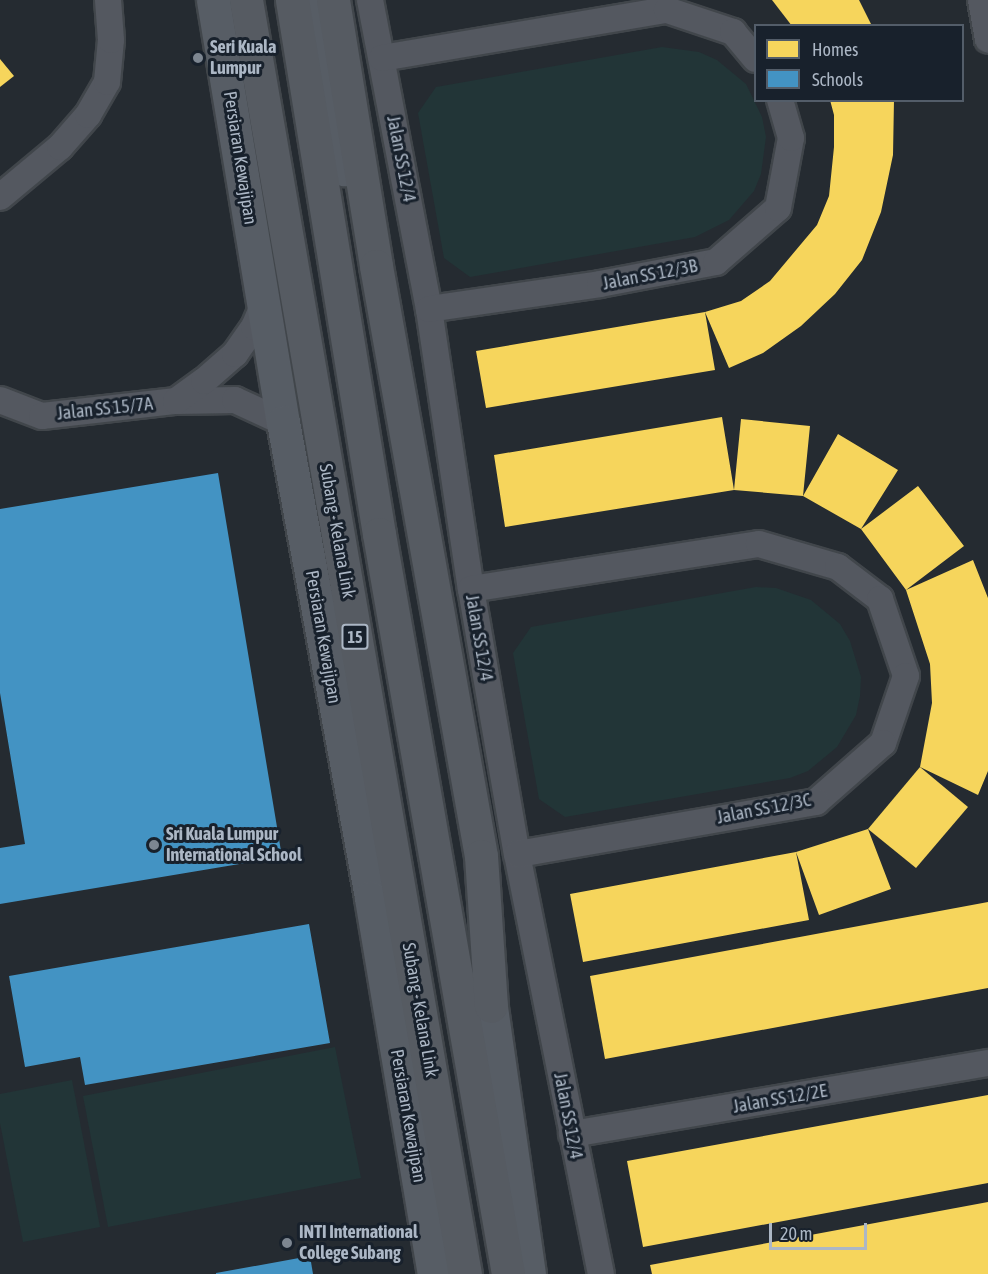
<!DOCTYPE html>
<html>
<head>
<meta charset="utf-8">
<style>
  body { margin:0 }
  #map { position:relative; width:988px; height:1274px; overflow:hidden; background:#252b31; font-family:"Asap Condensed",sans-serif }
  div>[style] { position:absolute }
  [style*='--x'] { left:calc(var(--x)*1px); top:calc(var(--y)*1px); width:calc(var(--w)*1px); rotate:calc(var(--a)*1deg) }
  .green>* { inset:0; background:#223537 }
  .homes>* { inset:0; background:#f6d55c }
  .schools>* { inset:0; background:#4393c3 }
  .roads { filter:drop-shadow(2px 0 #41464b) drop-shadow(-2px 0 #41464b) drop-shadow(0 2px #41464b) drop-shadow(0 -2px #41464b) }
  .minor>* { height:26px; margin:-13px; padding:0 13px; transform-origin:13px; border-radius:13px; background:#545860 }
  .secondary>* { height:33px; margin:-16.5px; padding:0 16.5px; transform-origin:16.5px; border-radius:16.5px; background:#575d65 }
  .primary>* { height:33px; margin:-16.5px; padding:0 16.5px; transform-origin:16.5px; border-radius:16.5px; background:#565b62 }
  .dots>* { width:16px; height:16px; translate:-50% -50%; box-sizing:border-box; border:3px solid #18212c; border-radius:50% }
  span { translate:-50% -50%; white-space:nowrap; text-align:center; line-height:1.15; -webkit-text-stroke:6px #18212c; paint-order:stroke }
  .shield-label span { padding:2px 4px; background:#18212c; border:2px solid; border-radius:4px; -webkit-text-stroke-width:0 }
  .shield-label { font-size:16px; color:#acb7c5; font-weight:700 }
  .poi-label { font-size:18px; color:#acb7c5; font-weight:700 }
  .left { translate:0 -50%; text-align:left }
  .street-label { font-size:18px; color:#acb7c5 }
  .legend { position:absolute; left:754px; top:24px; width:210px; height:78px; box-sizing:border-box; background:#18212c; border:2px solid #535d69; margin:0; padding:8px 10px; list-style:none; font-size:18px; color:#acb7c5 }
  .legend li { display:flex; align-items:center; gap:12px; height:30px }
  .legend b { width:30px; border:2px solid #535d69 }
  .scale { position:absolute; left:769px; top:1223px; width:98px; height:27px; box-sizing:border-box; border:3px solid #acb7c5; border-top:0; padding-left:8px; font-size:18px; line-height:21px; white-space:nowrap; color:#acb7c5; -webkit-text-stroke:4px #18212c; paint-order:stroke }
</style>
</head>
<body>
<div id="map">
  <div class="green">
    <div style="clip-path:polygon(662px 47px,699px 52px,717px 60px,746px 84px,762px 117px,766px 137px,761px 174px,754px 191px,729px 220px,695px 237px,470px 277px,444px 258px,418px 113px,436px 87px)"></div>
    <div style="clip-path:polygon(756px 587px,776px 588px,811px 600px,840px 624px,850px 641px,861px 677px,860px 696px,856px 715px,837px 747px,808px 771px,790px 778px,565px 817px,539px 799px,513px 653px,531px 627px)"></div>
    <div style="clip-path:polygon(335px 1047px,361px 1178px,108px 1227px,83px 1096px)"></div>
    <div style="clip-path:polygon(72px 1080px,100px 1227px,23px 1242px,0 1123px,0 1094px)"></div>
  </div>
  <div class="homes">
    <div style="clip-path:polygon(772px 0,859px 0,872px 26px,792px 26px)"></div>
    <div style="clip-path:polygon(0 59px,14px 76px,0 87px)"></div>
    <div style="clip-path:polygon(830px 100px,894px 100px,893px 155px,881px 212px,862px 260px,835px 294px,801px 326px,763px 353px,729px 368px,705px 312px,715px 370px,486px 408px,476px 351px,705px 312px,741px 301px,770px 281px,817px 225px,829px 196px,834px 147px,834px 115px)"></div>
    <div style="clip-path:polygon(722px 417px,734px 490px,741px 419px,810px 426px,803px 496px,734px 490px,505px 527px,494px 455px)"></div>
    <div style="clip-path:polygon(838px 434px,898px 470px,861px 529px,918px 486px,964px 546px,906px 590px,973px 560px,988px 598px,988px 771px,978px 795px,920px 767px,932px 703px,930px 664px,906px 590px,861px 529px,803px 496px)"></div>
    <div style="clip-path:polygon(920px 767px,968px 807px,916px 868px,868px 829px)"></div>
    <div style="clip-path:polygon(868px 829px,891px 889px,819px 915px,796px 852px,809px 920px,583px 962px,570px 894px,796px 852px)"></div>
    <div style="clip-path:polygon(988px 902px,988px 988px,605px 1059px,590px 976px)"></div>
    <div style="clip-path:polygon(988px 1095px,988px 1183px,643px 1247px,627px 1161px)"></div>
    <div style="clip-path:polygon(988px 1202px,988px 1274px,652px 1274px,650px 1265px)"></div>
  </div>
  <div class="schools">
    <div style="clip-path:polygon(218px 473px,282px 857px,0 904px,0 848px,25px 844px,0 693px,0 509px)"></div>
    <div style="clip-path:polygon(309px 924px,330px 1043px,85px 1085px,80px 1057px,25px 1067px,9px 976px)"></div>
    <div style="clip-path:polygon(310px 1256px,313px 1274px,216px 1274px,216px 1273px)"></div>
  </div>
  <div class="roads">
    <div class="minor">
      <div style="--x:370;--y:0;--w:315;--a:79.2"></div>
      <div style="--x:429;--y:309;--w:283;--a:81.5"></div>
      <div style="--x:471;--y:589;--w:269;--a:80.2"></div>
      <div style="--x:517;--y:854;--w:428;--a:78.7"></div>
      <div style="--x:981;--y:0;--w:40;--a:80"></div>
      <div style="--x:382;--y:58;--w:289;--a:-9.6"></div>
      <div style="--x:667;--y:10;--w:70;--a:18.4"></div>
      <div style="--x:733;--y:32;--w:35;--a:50"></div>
      <div style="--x:0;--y:197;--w:78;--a:-39.8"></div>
      <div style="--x:60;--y:147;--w:43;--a:-48.8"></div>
      <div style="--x:88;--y:115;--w:38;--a:-60"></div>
      <div style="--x:107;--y:82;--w:42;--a:-84.6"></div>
      <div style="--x:111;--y:40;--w:40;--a:-94.3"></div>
      <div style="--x:429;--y:309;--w:173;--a:-8.3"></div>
      <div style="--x:600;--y:284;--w:118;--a:-10.7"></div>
      <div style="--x:716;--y:262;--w:82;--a:-41.1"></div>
      <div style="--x:778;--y:208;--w:71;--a:-79.5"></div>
      <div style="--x:791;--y:138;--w:40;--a:-106"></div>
      <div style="--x:0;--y:400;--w:45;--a:20.9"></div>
      <div style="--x:42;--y:416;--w:135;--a:-6.4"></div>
      <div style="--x:176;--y:401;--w:59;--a:-1"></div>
      <div style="--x:235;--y:400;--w:53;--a:24.6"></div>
      <div style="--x:176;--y:401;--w:34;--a:-36"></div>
      <div style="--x:204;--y:381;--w:41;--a:-41.1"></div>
      <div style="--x:235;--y:354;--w:33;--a:-55"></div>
      <div style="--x:254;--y:327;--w:26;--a:-67"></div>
      <div style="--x:471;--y:589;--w:291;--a:-8.9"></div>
      <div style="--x:759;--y:544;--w:82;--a:16.2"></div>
      <div style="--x:838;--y:567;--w:53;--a:37.3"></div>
      <div style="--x:880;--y:599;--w:81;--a:71.3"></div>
      <div style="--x:906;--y:676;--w:71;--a:108.9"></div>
      <div style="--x:883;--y:743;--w:89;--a:138.6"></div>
      <div style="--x:816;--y:802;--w:303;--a:170.1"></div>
      <div style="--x:572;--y:1134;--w:422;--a:-9.7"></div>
    </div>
    <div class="secondary">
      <div style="--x:213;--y:0;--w:428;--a:80.6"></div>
      <div style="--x:283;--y:422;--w:484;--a:79.5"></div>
      <div style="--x:371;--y:898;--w:381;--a:80.5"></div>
      <div style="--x:314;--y:0;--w:172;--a:79.9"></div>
      <div style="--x:487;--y:979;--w:298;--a:81.9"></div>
    </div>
    <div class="primary">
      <div style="--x:246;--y:0;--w:1293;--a:80.25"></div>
      <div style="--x:292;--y:0;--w:541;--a:80.75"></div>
      <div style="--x:379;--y:534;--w:751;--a:80.11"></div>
      <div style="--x:333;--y:0;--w:269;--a:80.8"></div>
      <div style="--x:376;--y:266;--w:599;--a:79.91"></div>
      <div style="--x:481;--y:856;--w:150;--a:86.2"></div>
    </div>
  </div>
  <div class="dots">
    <div style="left:198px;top:58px;background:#7d8691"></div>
    <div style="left:154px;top:845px;background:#7d8691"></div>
    <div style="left:287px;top:1243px;background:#7d8691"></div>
  </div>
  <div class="shield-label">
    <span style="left:355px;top:637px">15</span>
  </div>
  <div class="poi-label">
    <span class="left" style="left:210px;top:58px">Seri Kuala<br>Lumpur</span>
    <span class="left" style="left:166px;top:845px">Sri Kuala Lumpur<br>International School</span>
    <span class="left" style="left:299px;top:1243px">INTI International<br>College Subang</span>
  </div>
  <div class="street-label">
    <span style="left:240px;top:158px;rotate:81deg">Persiaran Kewajipan</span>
    <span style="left:401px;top:159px;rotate:79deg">Jalan SS 12/4</span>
    <span style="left:650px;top:275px;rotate:-11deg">Jalan SS 12/3B</span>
    <span style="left:105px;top:409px;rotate:-6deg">Jalan SS 15/7A</span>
    <span style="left:337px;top:531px;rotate:80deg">Subang - Kelana Link</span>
    <span style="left:323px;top:637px;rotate:80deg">Persiaran Kewajipan</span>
    <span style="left:479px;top:638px;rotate:80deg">Jalan SS 12/4</span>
    <span style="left:764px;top:809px;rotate:-11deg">Jalan SS 12/3C</span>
    <span style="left:420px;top:1010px;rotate:80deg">Subang - Kelana Link</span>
    <span style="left:780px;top:1099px;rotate:-10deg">Jalan SS 12/2E</span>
    <span style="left:408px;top:1116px;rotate:80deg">Persiaran Kewajipan</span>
    <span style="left:568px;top:1116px;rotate:79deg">Jalan SS 12/4</span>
  </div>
  <ul class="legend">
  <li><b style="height:16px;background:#f6d55c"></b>Homes</li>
  <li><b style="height:16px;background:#4393c3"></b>Schools</li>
  </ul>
  <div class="scale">20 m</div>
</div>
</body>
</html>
